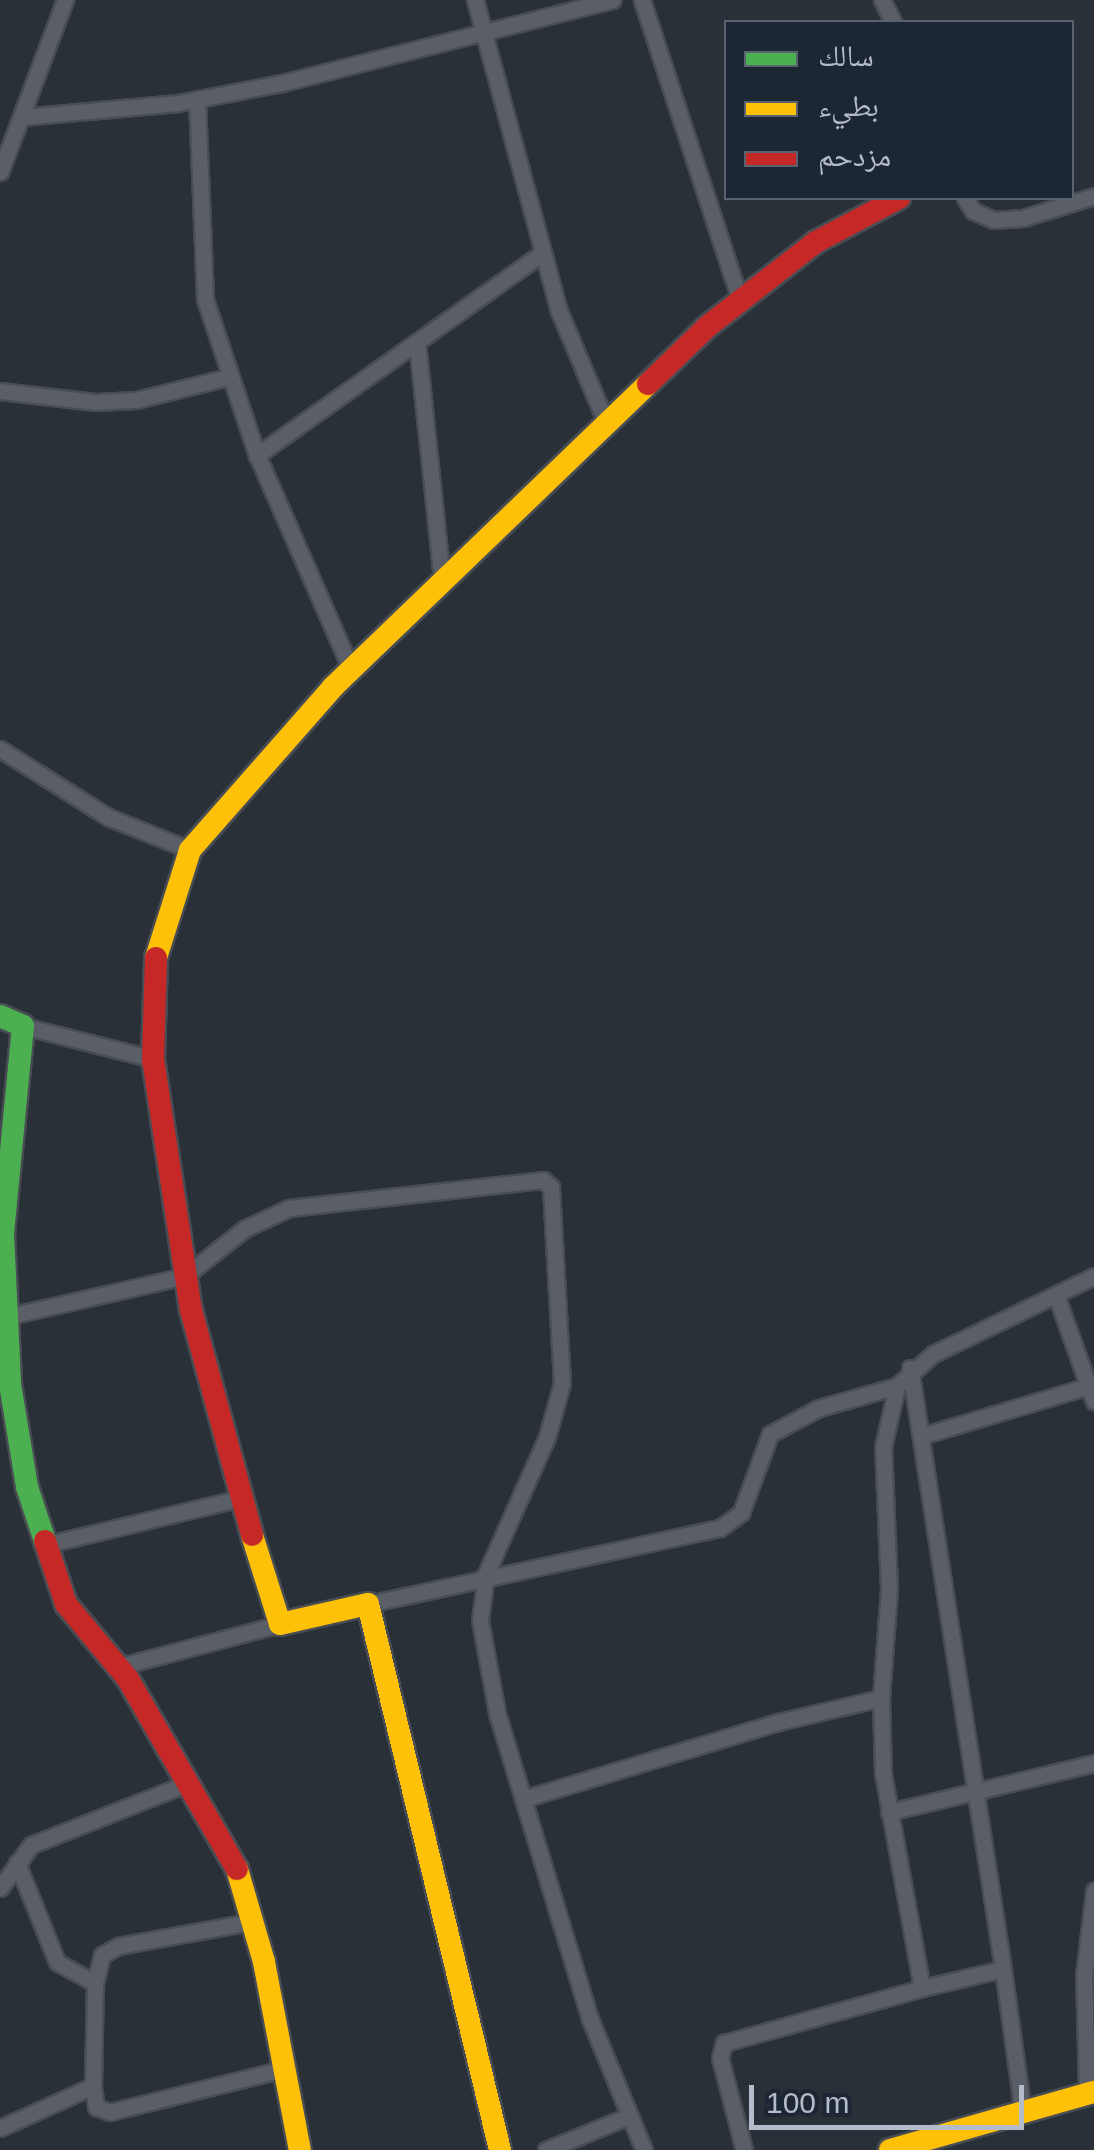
<!DOCTYPE html>
<html>
<head>
<meta charset="utf-8">
<style>
  body { margin:0 }
  #map { position:relative; width:1094px; height:2150px; overflow:hidden; background:#2a3038; font-family:Helvetica,"Noto Naskh Arabic",sans-serif }
  div>[style] { position:absolute }
  [style*='--x'] { left:calc(var(--x)*1px); top:calc(var(--y)*1px); width:calc(var(--w)*1px); rotate:calc(var(--a)*1deg) }
  .roads { filter:drop-shadow(2px 0 #484c53) drop-shadow(-2px 0 #484c53) drop-shadow(0 2px #484c53) drop-shadow(0 -2px #484c53) }
  .street>* { height:15px; margin:-7.5px; padding:0 7.5px; transform-origin:7.5px; border-radius:7.5px; background:#5a5e66 }
  .fast>* { height:22px; margin:-11px; padding:0 11px; transform-origin:11px; border-radius:11px; background:#4caf50 }
  .slow>* { height:22px; margin:-11px; padding:0 11px; transform-origin:11px; border-radius:11px; background:#ffc107 }
  .jam>* { height:22px; margin:-11px; padding:0 11px; transform-origin:11px; border-radius:11px; background:#c62828 }
  span { translate:-50% -50%; white-space:nowrap; text-align:center; line-height:1.15; -webkit-text-stroke:8px #1d2633; paint-order:stroke }
  .legend { position:absolute; left:724px; top:20px; width:350px; height:180px; box-sizing:border-box; background:#1d2633; border:2px solid #59626f; margin:0; padding:12px 18px; list-style:none; font-size:30px; color:#b4bcc9 }
  .legend li { display:flex; align-items:center; gap:20px; height:50px }
  .legend b { width:50px; border:2px solid #59626f }
  .scale { position:absolute; left:749px; top:2085px; width:275px; height:45px; box-sizing:border-box; border:5px solid #b4bcc9; border-top:0; padding-left:12px; font-size:30px; line-height:35px; white-space:nowrap; color:#b4bcc9; -webkit-text-stroke:8px #1d2633; paint-order:stroke }
</style>
</head>
<body>
<div id="map">
  <div class="roads">
    <div class="street">
      <div style="--x:475;--y:0;--w:322;--a:74.9"></div>
      <div style="--x:559;--y:311;--w:118;--a:67.1"></div>
      <div style="--x:642;--y:0;--w:316;--a:71.9"></div>
      <div style="--x:882;--y:0;--w:25;--a:63"></div>
      <div style="--x:197;--y:99;--w:200;--a:87.7"></div>
      <div style="--x:205;--y:299;--w:164;--a:71.6"></div>
      <div style="--x:21;--y:117;--w:158;--a:-5.1"></div>
      <div style="--x:178;--y:103;--w:106;--a:-10.9"></div>
      <div style="--x:282;--y:83;--w:341;--a:-14.1"></div>
      <div style="--x:0;--y:172;--w:184;--a:-69.3"></div>
      <div style="--x:965;--y:198;--w:15;--a:58"></div>
      <div style="--x:973;--y:211;--w:23;--a:23"></div>
      <div style="--x:994;--y:220;--w:29;--a:-4"></div>
      <div style="--x:1023;--y:218;--w:74;--a:-17.2"></div>
      <div style="--x:417;--y:342;--w:239;--a:84"></div>
      <div style="--x:0;--y:391;--w:96;--a:6.6"></div>
      <div style="--x:95;--y:402;--w:41;--a:-2.8"></div>
      <div style="--x:136;--y:400;--w:95;--a:-14"></div>
      <div style="--x:351;--y:669;--w:234;--a:-113.7"></div>
      <div style="--x:257;--y:455;--w:348;--a:-35.3"></div>
      <div style="--x:0;--y:749;--w:128;--a:32.2"></div>
      <div style="--x:108;--y:817;--w:88;--a:21.9"></div>
      <div style="--x:23;--y:1026;--w:134;--a:14.2"></div>
      <div style="--x:1056;--y:1295;--w:113;--a:70.3"></div>
      <div style="--x:0;--y:1318;--w:190;--a:-12.8"></div>
      <div style="--x:185;--y:1276;--w:75;--a:-38.5"></div>
      <div style="--x:244;--y:1229;--w:50;--a:-25"></div>
      <div style="--x:289;--y:1208;--w:256;--a:-6.3"></div>
      <div style="--x:543;--y:1180;--w:11;--a:41"></div>
      <div style="--x:551;--y:1187;--w:196;--a:86.8"></div>
      <div style="--x:562;--y:1383;--w:56;--a:105.5"></div>
      <div style="--x:547;--y:1437;--w:150;--a:114"></div>
      <div style="--x:486;--y:1574;--w:46;--a:97.4"></div>
      <div style="--x:480;--y:1620;--w:95;--a:79.6"></div>
      <div style="--x:497;--y:1713;--w:320;--a:73.1"></div>
      <div style="--x:590;--y:2019;--w:142;--a:67.6"></div>
      <div style="--x:910;--y:1368;--w:608;--a:81.2"></div>
      <div style="--x:921;--y:1436;--w:175;--a:-16.6"></div>
      <div style="--x:44;--y:1545;--w:204;--a:-13.4"></div>
      <div style="--x:368;--y:1604;--w:360;--a:-12.2"></div>
      <div style="--x:720;--y:1528;--w:26;--a:-36"></div>
      <div style="--x:741;--y:1513;--w:84;--a:-69.8"></div>
      <div style="--x:770;--y:1434;--w:55;--a:-28"></div>
      <div style="--x:819;--y:1408;--w:81;--a:-15.8"></div>
      <div style="--x:117;--y:1667;--w:169;--a:-14.8"></div>
      <div style="--x:523;--y:1799;--w:266;--a:-16.8"></div>
      <div style="--x:778;--y:1722;--w:106;--a:-13.1"></div>
      <div style="--x:881;--y:1698;--w:110;--a:-85.8"></div>
      <div style="--x:889;--y:1588;--w:141;--a:-92.4"></div>
      <div style="--x:883;--y:1447;--w:63;--a:-77.1"></div>
      <div style="--x:897;--y:1386;--w:48;--a:-41.6"></div>
      <div style="--x:933;--y:1354;--w:179;--a:-25.8"></div>
      <div style="--x:889;--y:1812;--w:211;--a:-13.4"></div>
      <div style="--x:0;--y:1888;--w:53;--a:-54.2"></div>
      <div style="--x:31;--y:1845;--w:169;--a:-21.5"></div>
      <div style="--x:95;--y:1983;--w:29;--a:-76"></div>
      <div style="--x:102;--y:1955;--w:18;--a:-29"></div>
      <div style="--x:118;--y:1946;--w:139;--a:-10.3"></div>
      <div style="--x:922;--y:1988;--w:83;--a:-13.2"></div>
      <div style="--x:1003;--y:1969;--w:145;--a:82.1"></div>
      <div style="--x:93;--y:2086;--w:21;--a:82"></div>
      <div style="--x:96;--y:2107;--w:15;--a:20"></div>
      <div style="--x:110;--y:2112;--w:179;--a:-13.9"></div>
      <div style="--x:1087;--y:2094;--w:119;--a:-91.4"></div>
      <div style="--x:1084;--y:1975;--w:85;--a:-83.2"></div>
      <div style="--x:0;--y:2128;--w:102;--a:-24.3"></div>
      <div style="--x:93;--y:2086;--w:103;--a:-88.9"></div>
      <div style="--x:95;--y:1983;--w:43;--a:-151.1"></div>
      <div style="--x:57;--y:1962;--w:107;--a:-112"></div>
      <div style="--x:546;--y:2150;--w:87;--a:-22.4"></div>
      <div style="--x:744;--y:2150;--w:95;--a:-104.6"></div>
      <div style="--x:720;--y:2058;--w:16;--a:-75"></div>
      <div style="--x:724;--y:2043;--w:205;--a:-15.5"></div>
      <div style="--x:922;--y:1988;--w:218;--a:-100.3"></div>
      <div style="--x:883;--y:1774;--w:76;--a:-91.5"></div>
    </div>
    <div class="fast">
      <div style="--x:0;--y:1016;--w:25;--a:23"></div>
      <div style="--x:23;--y:1026;--w:208;--a:95.5"></div>
      <div style="--x:3;--y:1233;--w:151;--a:87.3"></div>
      <div style="--x:10;--y:1384;--w:104;--a:80.6"></div>
      <div style="--x:27;--y:1487;--w:57;--a:71.6"></div>
    </div>
    <div class="slow">
      <div style="--x:156;--y:958;--w:113;--a:-72.5"></div>
      <div style="--x:190;--y:850;--w:217;--a:-48.7"></div>
      <div style="--x:333;--y:687;--w:437;--a:-43.9"></div>
      <div style="--x:252;--y:1535;--w:93;--a:72.5"></div>
      <div style="--x:280;--y:1624;--w:90;--a:-12.8"></div>
      <div style="--x:368;--y:1604;--w:562;--a:76.41"></div>
      <div style="--x:237;--y:1869;--w:97;--a:73.8"></div>
      <div style="--x:264;--y:1962;--w:191;--a:79.2"></div>
      <div style="--x:890;--y:2150;--w:212;--a:-15.9"></div>
    </div>
    <div class="jam">
      <div style="--x:648;--y:384;--w:83;--a:-44"></div>
      <div style="--x:708;--y:326;--w:137;--a:-37.9"></div>
      <div style="--x:816;--y:242;--w:94;--a:-27.9"></div>
      <div style="--x:156;--y:958;--w:101;--a:91.7"></div>
      <div style="--x:153;--y:1059;--w:254;--a:81.4"></div>
      <div style="--x:191;--y:1310;--w:233;--a:74.8"></div>
      <div style="--x:45;--y:1541;--w:66;--a:71.6"></div>
      <div style="--x:66;--y:1604;--w:97;--a:50.4"></div>
      <div style="--x:128;--y:1679;--w:219;--a:60.2"></div>
    </div>
  </div>
  <ul class="legend">
  <li><b style="height:12px;background:#4caf50"></b>سالك</li>
  <li><b style="height:12px;background:#ffc107"></b>بطيء</li>
  <li><b style="height:12px;background:#c62828"></b>مزدحم</li>
  </ul>
  <div class="scale">100 m</div>
</div>
</body>
</html>
